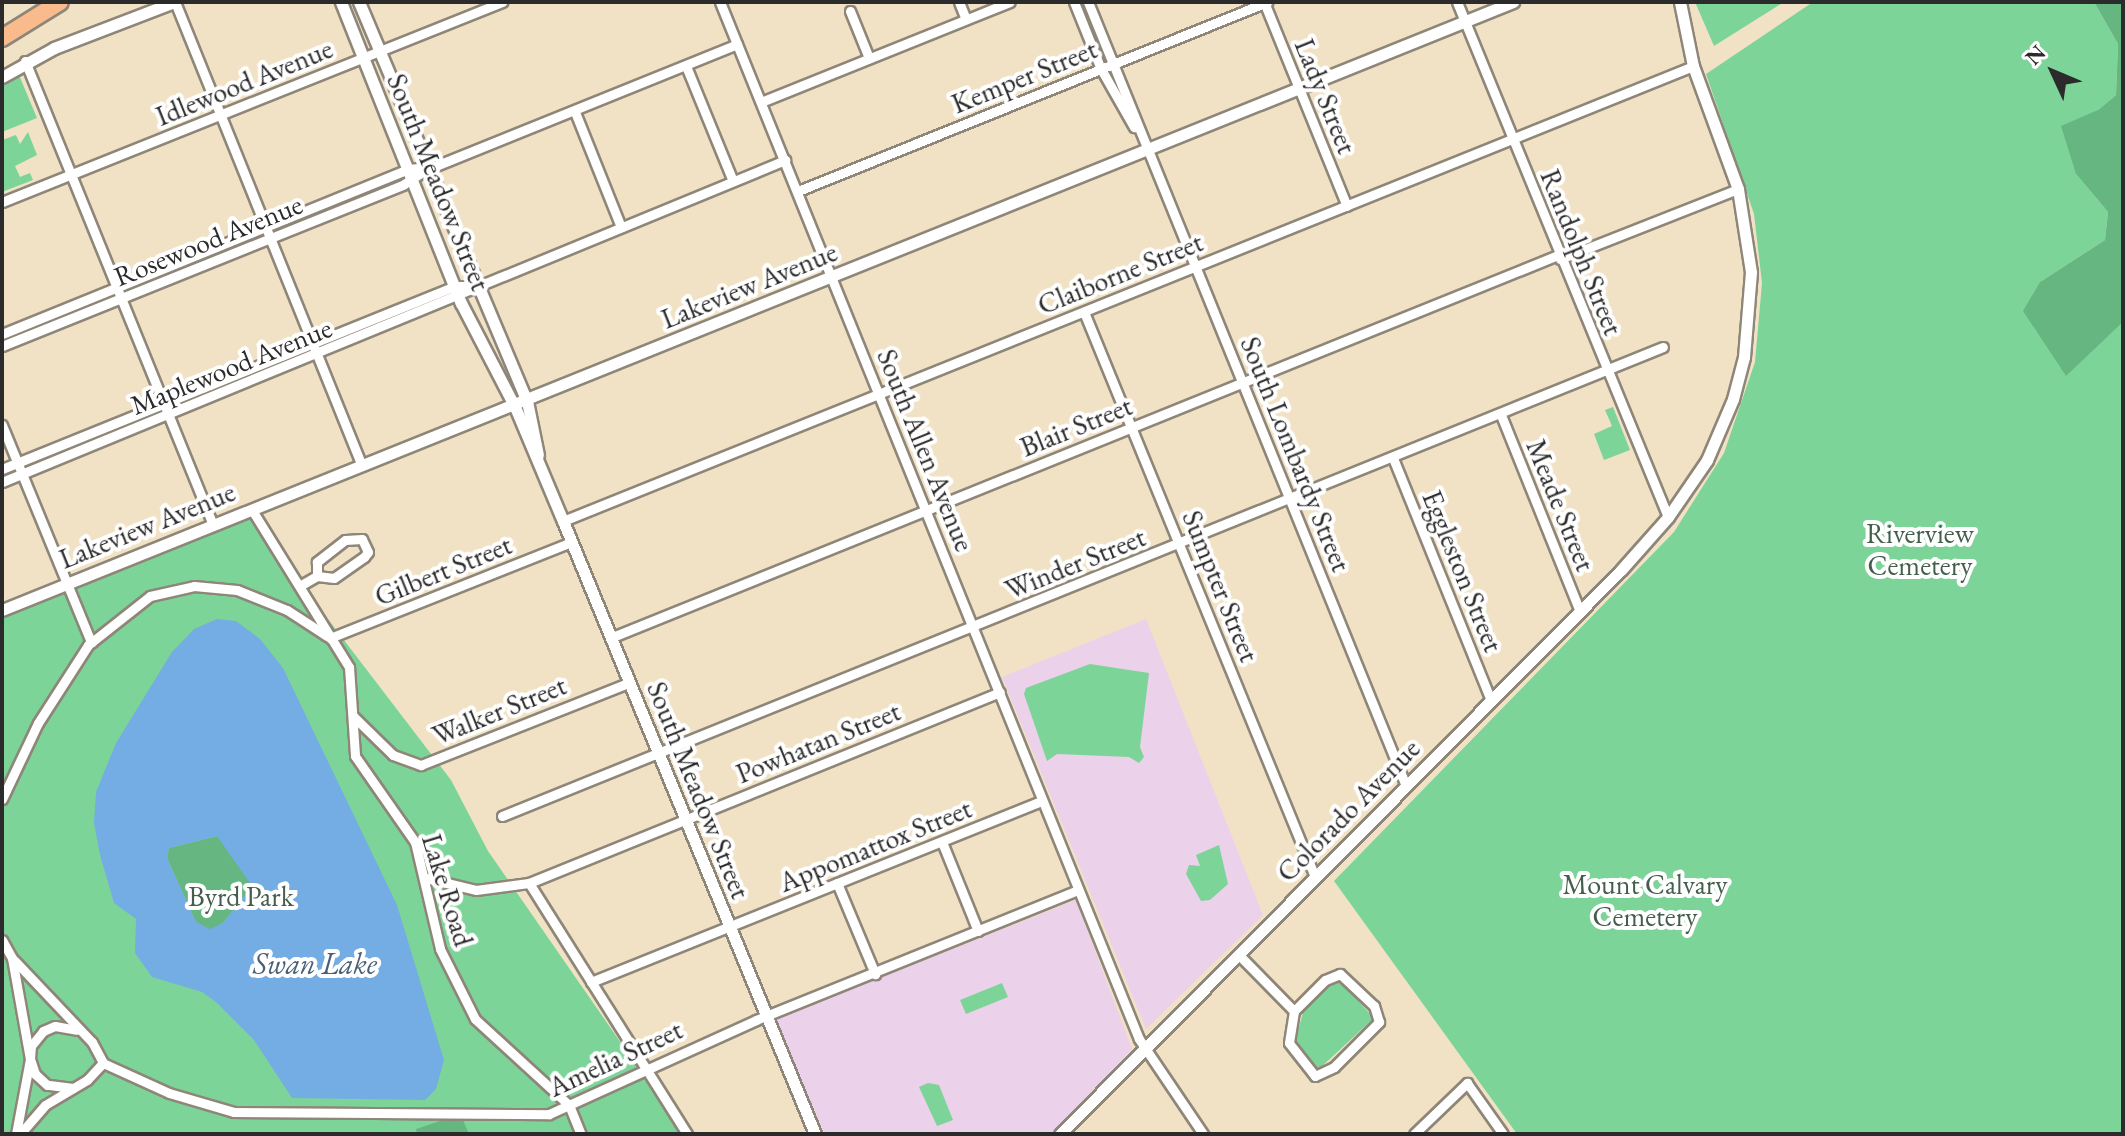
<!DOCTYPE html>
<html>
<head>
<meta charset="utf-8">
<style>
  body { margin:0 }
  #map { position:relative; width:2125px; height:1136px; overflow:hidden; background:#f1e2c5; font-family:"EB Garamond",serif }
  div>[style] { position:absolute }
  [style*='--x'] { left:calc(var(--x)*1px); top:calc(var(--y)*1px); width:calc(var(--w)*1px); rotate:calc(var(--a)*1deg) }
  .built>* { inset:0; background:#ecd1ea }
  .green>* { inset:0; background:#7dd499 }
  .forest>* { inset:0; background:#66b681 }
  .water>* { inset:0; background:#73ade3 }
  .roads { filter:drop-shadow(2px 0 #8e8678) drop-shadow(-2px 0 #8e8678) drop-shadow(0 2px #8e8678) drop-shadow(0 -2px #8e8678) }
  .minor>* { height:9px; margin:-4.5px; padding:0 4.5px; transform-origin:4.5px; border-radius:4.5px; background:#fff }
  .tertiary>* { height:11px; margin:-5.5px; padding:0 5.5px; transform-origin:5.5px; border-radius:5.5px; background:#fff }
  .motorway>* { height:16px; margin:-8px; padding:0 8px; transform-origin:8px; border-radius:8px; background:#fabb8c }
  span { translate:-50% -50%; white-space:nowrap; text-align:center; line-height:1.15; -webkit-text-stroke:8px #fff; paint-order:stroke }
  .street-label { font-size:28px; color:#2b2b2b }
  .park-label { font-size:28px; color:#445e4c }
  .water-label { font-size:30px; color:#485f75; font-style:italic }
  .frame { position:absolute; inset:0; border:4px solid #2b2b2b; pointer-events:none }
  .north { position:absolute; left:2013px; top:32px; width:80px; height:80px; -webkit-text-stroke:6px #fff; paint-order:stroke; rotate:314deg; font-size:22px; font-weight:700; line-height:32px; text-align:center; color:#2b2b2b }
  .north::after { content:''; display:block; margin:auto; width:28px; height:36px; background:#2b2b2b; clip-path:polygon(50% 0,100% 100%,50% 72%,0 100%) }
</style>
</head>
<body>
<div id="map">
  <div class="built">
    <div style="clip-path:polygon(1146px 619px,1263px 915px,1146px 1029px,1002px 677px)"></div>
    <div style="clip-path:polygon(1076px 900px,1132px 1049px,1051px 1134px,825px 1134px,773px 1020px)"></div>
  </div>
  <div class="green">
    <div style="clip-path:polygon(1695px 2px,1784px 2px,1714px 46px)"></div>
    <div style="clip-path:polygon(1813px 2px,2094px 2px,2118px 44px,2116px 95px,2098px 110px,2076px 174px,2108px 212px,2105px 240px,2040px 282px,2065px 375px,2123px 322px,2123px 1134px,1517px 1134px,1334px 881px,1674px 532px,1724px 453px,1755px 362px,1762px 283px,1754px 214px,1706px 74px)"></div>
    <div style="clip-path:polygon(19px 75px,37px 118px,2px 132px,2px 85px)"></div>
    <div style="clip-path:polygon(28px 132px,37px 155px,15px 166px,20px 177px,30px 173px,33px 180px,2px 192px,2px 140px,16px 135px,20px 144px)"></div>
    <div style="clip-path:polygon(1613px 407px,1630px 450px,1604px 460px,1594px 434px,1612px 426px,1605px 410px)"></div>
    <div style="clip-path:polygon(249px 516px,451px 780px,488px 851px,684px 1134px,2px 1134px,2px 617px)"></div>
    <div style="clip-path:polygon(1090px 664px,1149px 673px,1140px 747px,1144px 757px,1139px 763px,1129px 757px,1057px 754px,1047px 761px,1024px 694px,1026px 688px)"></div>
    <div style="clip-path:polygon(1219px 845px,1228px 884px,1210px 900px,1201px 901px,1186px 874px,1189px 865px,1200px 866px,1196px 855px)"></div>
    <div style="clip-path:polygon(1332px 982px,1341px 982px,1374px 1018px,1318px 1070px,1312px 1068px,1295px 1041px,1304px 1009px)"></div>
    <div style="clip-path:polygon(1002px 983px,1008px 997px,966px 1014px,960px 1000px)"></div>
    <div style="clip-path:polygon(928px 1083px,939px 1085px,953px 1120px,937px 1126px,919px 1087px)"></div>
  </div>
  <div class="forest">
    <div style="clip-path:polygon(2094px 2px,2123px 2px,2123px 322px,2066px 376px,2023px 311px,2040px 282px,2105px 240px,2108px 212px,2076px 174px,2061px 126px,2098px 110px,2116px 95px,2118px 44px)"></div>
    <div style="clip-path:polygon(218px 836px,253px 886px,223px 923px,210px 930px,196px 922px,167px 858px,169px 848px)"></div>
    <div style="clip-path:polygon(443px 1120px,463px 1120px,469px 1134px,417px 1134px,416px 1129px)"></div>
  </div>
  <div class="water">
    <div style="clip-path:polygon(evenodd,217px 619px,236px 621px,260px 639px,283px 668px,397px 905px,444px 1060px,436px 1089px,425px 1100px,292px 1098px,254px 1040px,216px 1002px,202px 992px,152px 977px,135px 953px,136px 919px,114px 903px,100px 855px,94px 823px,96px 792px,116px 743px,172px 652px,194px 629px,217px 619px,217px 836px,252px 886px,223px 923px,210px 929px,196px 922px,167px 858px,169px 848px,217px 836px)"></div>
  </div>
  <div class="roads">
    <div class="minor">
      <div style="--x:175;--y:2;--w:500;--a:68.05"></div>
      <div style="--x:720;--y:2;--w:1118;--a:68"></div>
      <div style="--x:1139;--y:1039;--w:115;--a:56"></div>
      <div style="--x:959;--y:2;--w:18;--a:68"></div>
      <div style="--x:1074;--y:2;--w:72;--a:68.1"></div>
      <div style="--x:1101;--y:69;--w:67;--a:60.4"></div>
      <div style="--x:1088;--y:2;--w:846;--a:67.92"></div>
      <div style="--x:1264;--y:2;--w:220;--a:67.9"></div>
      <div style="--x:1457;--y:2;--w:557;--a:67.72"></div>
      <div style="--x:850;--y:11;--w:51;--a:68"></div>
      <div style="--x:25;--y:61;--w:501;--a:67.94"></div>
      <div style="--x:686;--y:66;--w:124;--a:67.8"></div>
      <div style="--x:761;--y:102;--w:268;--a:-21.9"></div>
      <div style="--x:575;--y:112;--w:124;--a:68.2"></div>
      <div style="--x:798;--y:191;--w:506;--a:-21.95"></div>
      <div style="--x:2;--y:202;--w:539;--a:-21.8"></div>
      <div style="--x:1560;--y:259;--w:191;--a:-21.5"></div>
      <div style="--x:1084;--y:312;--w:610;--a:67.76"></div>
      <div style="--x:2;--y:334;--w:438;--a:-22.1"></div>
      <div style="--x:408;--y:169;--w:25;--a:-5"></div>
      <div style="--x:433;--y:167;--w:328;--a:-22"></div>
      <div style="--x:2;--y:346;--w:433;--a:-21.9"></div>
      <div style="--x:404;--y:184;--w:27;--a:-33"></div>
      <div style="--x:1501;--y:415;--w:212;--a:68.1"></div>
      <div style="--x:2;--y:425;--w:235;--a:67.7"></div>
      <div style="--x:1393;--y:458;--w:261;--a:68"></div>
      <div style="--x:2;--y:469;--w:489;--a:-22"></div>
      <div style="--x:455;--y:286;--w:20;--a:0"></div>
      <div style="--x:2;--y:482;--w:847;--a:-22.35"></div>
      <div style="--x:252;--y:510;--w:185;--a:58.3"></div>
      <div style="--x:349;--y:667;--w:89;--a:86.1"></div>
      <div style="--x:355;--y:756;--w:105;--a:55.1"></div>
      <div style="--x:415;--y:842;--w:110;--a:76.8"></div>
      <div style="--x:440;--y:949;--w:78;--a:63.4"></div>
      <div style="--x:475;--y:1019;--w:127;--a:42.5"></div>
      <div style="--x:569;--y:1105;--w:31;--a:68"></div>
      <div style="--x:563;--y:521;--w:1218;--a:-21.93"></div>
      <div style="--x:303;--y:584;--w:16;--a:-30"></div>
      <div style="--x:317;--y:576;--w:17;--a:7"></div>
      <div style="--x:334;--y:578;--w:37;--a:-35"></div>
      <div style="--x:364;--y:557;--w:6;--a:-51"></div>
      <div style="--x:368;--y:552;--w:14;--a:-115"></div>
      <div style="--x:362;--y:539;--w:17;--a:177"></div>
      <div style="--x:345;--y:540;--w:36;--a:142"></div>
      <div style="--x:317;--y:562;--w:14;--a:90"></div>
      <div style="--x:330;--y:638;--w:259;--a:-21.7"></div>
      <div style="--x:610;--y:638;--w:1022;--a:-22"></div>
      <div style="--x:353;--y:716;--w:56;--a:44.3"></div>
      <div style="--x:393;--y:755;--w:30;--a:20"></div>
      <div style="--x:421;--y:765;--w:223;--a:-21.6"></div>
      <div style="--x:2;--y:799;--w:84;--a:-64.7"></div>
      <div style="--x:38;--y:723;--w:93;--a:-57.3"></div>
      <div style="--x:88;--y:645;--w:79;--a:-38.3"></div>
      <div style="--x:150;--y:596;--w:45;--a:-12.8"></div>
      <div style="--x:194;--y:586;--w:43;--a:5.3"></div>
      <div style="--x:237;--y:590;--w:54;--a:21.8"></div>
      <div style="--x:287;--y:610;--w:48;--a:33"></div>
      <div style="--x:502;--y:816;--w:1252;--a:-22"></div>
      <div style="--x:942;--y:842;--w:96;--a:68"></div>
      <div style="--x:426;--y:878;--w:51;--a:13.5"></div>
      <div style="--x:476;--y:890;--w:53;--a:-7.5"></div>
      <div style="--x:529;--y:883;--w:508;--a:-22.07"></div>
      <div style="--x:529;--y:883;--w:297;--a:57.8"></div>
      <div style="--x:837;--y:883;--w:99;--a:67.3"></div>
      <div style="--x:2;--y:940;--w:21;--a:61"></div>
      <div style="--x:12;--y:958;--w:103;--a:79.9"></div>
      <div style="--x:30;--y:1059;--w:76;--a:100.6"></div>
      <div style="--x:1238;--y:954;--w:80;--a:45.5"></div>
      <div style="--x:1294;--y:1011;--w:32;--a:99"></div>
      <div style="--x:1289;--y:1043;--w:42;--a:51.8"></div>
      <div style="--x:1315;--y:1076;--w:21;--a:-25"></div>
      <div style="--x:1334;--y:1067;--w:64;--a:-45"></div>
      <div style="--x:1379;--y:1022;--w:17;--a:-107"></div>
      <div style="--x:1374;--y:1006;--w:47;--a:-136.7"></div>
      <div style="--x:1340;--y:974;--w:16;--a:158"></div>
      <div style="--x:1325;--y:980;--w:44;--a:135"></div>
      <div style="--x:15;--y:961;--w:112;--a:46.5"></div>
      <div style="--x:92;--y:1042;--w:24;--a:62"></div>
      <div style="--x:591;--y:982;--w:486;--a:-21.9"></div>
      <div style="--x:103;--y:1063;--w:72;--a:24.4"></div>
      <div style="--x:169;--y:1093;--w:68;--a:16.3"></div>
      <div style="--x:234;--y:1112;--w:315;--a:0.4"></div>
      <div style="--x:549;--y:1114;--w:227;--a:-24.4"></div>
      <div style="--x:756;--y:1020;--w:347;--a:-22"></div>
      <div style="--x:73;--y:1088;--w:26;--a:-173"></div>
      <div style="--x:47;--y:1085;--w:16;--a:-137"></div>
      <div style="--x:35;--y:1074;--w:16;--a:-108"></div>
      <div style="--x:30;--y:1059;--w:13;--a:-86"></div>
      <div style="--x:31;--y:1046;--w:19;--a:-51"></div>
      <div style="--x:43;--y:1031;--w:13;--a:-23"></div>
      <div style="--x:55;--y:1026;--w:22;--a:10"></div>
      <div style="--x:20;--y:1134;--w:38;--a:-49"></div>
      <div style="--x:45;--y:1105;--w:49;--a:-30.8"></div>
      <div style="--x:87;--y:1080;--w:23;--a:-47"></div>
      <div style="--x:1414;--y:1134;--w:74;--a:-43.9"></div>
      <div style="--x:1467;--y:1083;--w:62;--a:54.8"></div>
    </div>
    <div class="tertiary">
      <div style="--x:341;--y:2;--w:324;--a:68.3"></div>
      <div style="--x:461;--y:303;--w:117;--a:62.6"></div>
      <div style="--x:515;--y:407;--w:124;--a:67.2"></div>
      <div style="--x:563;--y:521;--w:663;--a:67.65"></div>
      <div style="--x:359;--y:2;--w:433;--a:67.2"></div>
      <div style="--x:527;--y:401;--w:55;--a:78.5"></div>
      <div style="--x:2;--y:77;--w:60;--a:-29.1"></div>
      <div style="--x:54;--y:48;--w:129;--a:-21"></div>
      <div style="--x:2;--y:610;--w:1629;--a:-21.92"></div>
      <div style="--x:1060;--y:1134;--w:795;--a:-45.15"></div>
      <div style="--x:1621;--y:570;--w:71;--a:-48.4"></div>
      <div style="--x:1668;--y:517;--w:69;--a:-55.6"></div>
      <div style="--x:1707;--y:460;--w:66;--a:-66.9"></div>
      <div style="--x:1733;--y:399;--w:43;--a:-75.3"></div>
      <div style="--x:1744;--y:357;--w:85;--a:-85.3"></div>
      <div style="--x:1751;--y:272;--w:84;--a:-98.9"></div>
      <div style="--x:1738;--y:189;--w:131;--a:-110.1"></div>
      <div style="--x:1693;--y:66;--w:65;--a:-101.5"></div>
    </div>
    <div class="motorway">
      <div style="--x:2;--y:38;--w:68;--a:-31.8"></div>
    </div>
  </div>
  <div class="street-label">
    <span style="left:1024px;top:76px;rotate:-22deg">Kemper Street</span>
    <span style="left:244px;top:82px;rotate:-22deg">Idlewood Avenue</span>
    <span style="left:1326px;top:96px;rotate:68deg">Lady Street</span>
    <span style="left:439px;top:182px;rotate:68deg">South Meadow Street</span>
    <span style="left:208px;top:240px;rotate:-22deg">Rosewood Avenue</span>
    <span style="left:1582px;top:252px;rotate:68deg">Randolph Street</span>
    <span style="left:1120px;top:273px;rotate:-22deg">Claiborne Street</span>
    <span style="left:749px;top:285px;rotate:-22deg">Lakeview Avenue</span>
    <span style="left:231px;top:366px;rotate:-22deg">Maplewood Avenue</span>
    <span style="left:1076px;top:426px;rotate:-22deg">Blair Street</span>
    <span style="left:926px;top:450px;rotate:68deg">South Allen Avenue</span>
    <span style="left:1296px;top:454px;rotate:68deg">South Lombardy Street</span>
    <span style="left:1561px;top:505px;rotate:68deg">Meade Street</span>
    <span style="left:147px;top:525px;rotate:-22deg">Lakeview Avenue</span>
    <span style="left:1075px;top:563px;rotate:-22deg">Winder Street</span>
    <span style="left:443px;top:570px;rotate:-22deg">Gilbert Street</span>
    <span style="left:1463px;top:571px;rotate:68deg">Eggleston Street</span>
    <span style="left:1221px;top:586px;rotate:68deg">Sumpter Street</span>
    <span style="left:499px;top:710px;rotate:-22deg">Walker Street</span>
    <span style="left:818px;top:742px;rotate:-22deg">Powhatan Street</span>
    <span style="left:699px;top:790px;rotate:68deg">South Meadow Street</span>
    <span style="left:1348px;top:810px;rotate:-45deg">Colorado Avenue</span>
    <span style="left:875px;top:845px;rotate:-22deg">Appomattox Street</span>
    <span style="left:448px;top:890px;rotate:73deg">Lake Road</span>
    <span style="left:615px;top:1058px;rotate:-25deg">Amelia Street</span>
  </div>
  <div class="park-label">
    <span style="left:1920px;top:549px">Riverview<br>Cemetery</span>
    <span style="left:1645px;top:900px">Mount Calvary<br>Cemetery</span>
    <span style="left:241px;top:896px">Byrd Park</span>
  </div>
  <div class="water-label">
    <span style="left:315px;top:964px">Swan Lake</span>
  </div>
  <div class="frame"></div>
  <div class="north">N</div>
</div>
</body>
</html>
